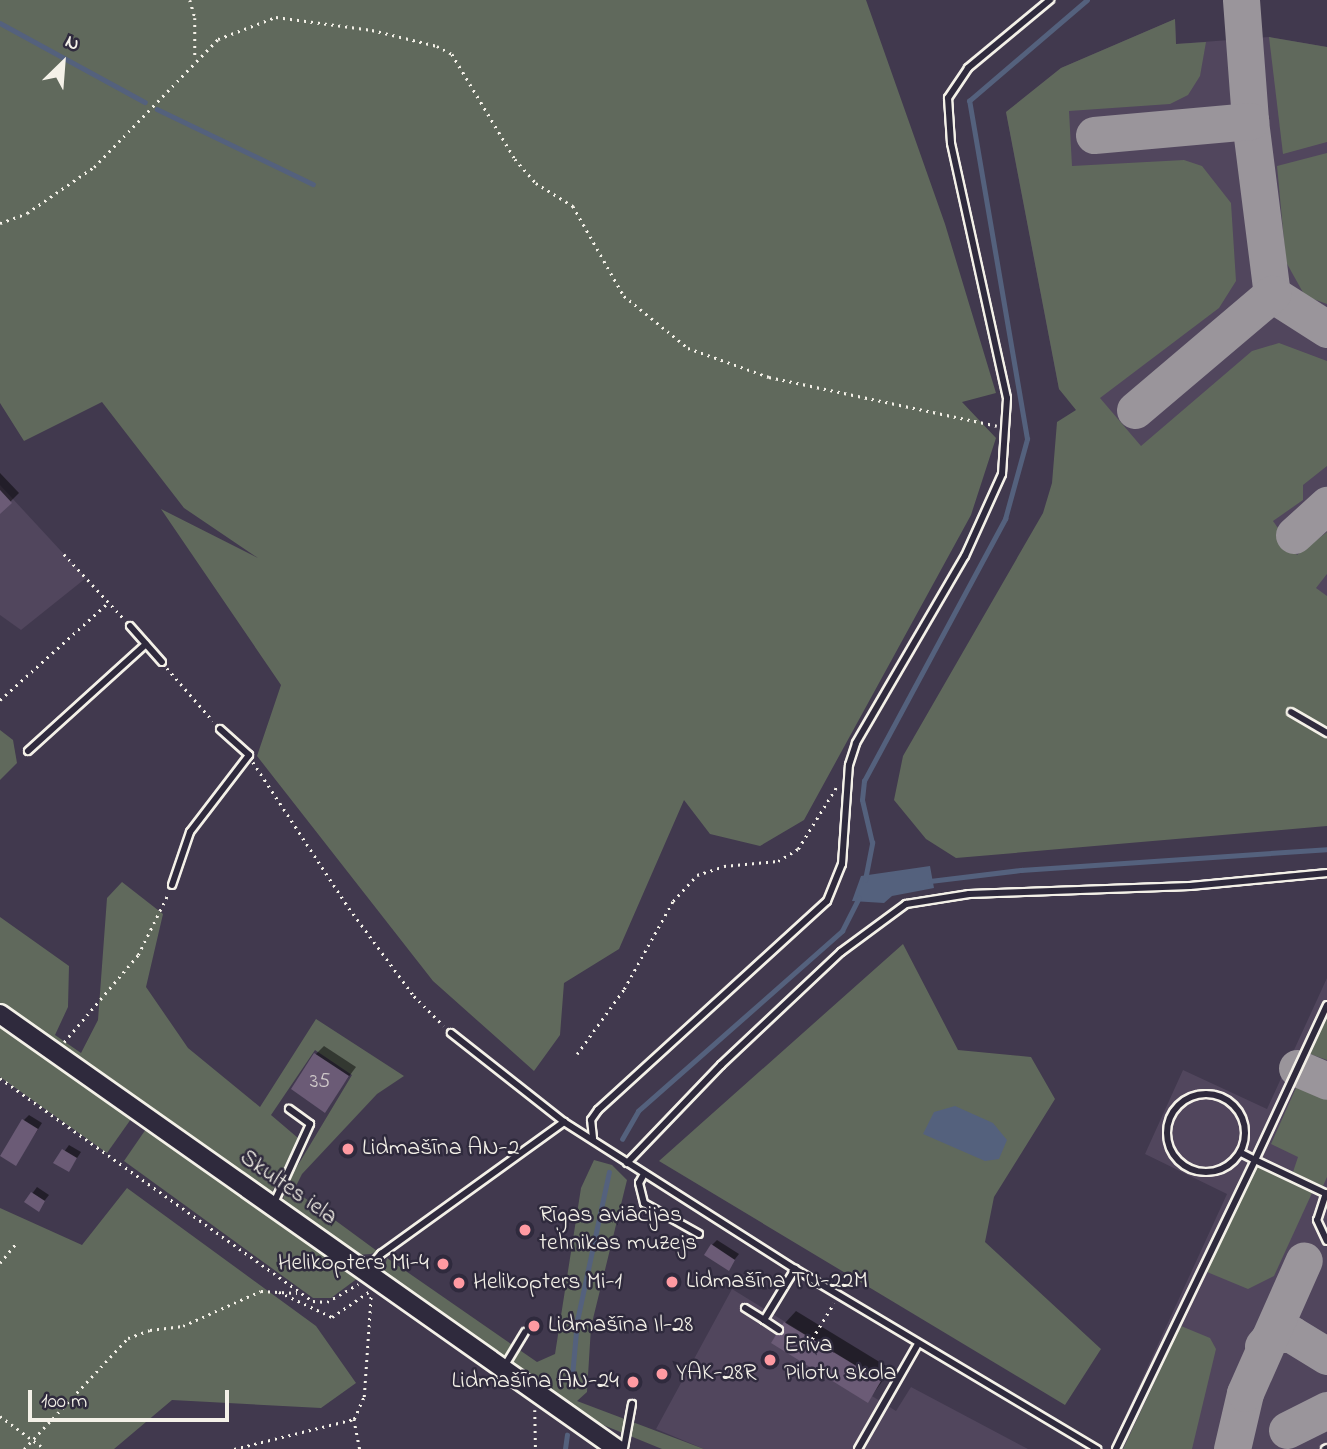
<!DOCTYPE html>
<html>
<head>
<meta charset="utf-8">
<style>
  body { margin:0 }
  #map { position:relative; width:1327px; height:1449px; overflow:hidden; background:#41394e; font-family:"Indie Flower",sans-serif }
  div>[style] { position:absolute }
  [style*='--x'] { left:calc(var(--x)*1px); top:calc(var(--y)*1px); width:calc(var(--w)*1px); rotate:calc(var(--a)*1deg) }
  .built>* { inset:0; background:#51465d }
  .green>* { inset:0; background:#60695c }
  .water>* { inset:0; background:#54617d }
  .shadow>* { inset:0; background:#0007 }
  .stream>* { height:4.5px; margin:-2.25px; padding:0 2.25px; transform-origin:2.25px; border-radius:2.25px; background:#54617d }
  .taxiway>* { height:37px; margin:-18.5px; padding:0 18.5px; transform-origin:18.5px; border-radius:18.5px; background:#9a959b }
  .building>* { inset:0; background:#6b5b76 }
  .path>* { height:2.5px; margin-top:-1.25px; transform-origin:0; background:repeating-linear-gradient(90deg,#f4f1e8 0 2px,transparent 0 7px) }
  .roads { filter:drop-shadow(2px 0 #f4f1e8) drop-shadow(-2px 0 #f4f1e8) drop-shadow(0 2px #f4f1e8) drop-shadow(0 -2px #f4f1e8) }
  .service>* { height:6px; margin:-3px; padding:0 3px; transform-origin:3px; border-radius:3px; background:#2f2a3d }
  .service>.ring { margin:-3px; padding:0; box-sizing:content-box; background:none; border:6px solid #2f2a3d; border-radius:50% }
  .secondary>* { height:18px; margin:-9px; padding:0 9px; transform-origin:9px; border-radius:9px; background:#2f2a3d }
  .dots>* { width:19px; height:19px; translate:-50% -50%; box-sizing:border-box; border:4px solid #2f2a3d; border-radius:50% }
  span { translate:-50% -50%; white-space:nowrap; text-align:center; line-height:1.15; -webkit-text-stroke:5px #2f2a3d; paint-order:stroke }
  .number-label { font-size:21px; color:#d2cccc }
  .number-label span { -webkit-text-stroke-width:0 }
  .poi-label { font-size:24px; color:#f4f1e8 }
  .left { translate:0 -50%; text-align:left }
  .right { translate:-100% -50%; text-align:right }
  .street-label { font-size:24px; color:#f4f1e8 }
  .north { position:absolute; left:28px; top:28px; width:70px; height:70px; -webkit-text-stroke:5px #2f2a3d; paint-order:stroke; rotate:25deg; font-size:19px; font-weight:700; line-height:28px; text-align:center; color:#f4f1e8 }
  .north::after { content:''; display:block; margin:auto; width:24px; height:32px; background:#f4f1e8; clip-path:polygon(50% 0,100% 100%,50% 72%,0 100%) }
  .scale { position:absolute; left:28px; top:1390px; width:201px; height:32px; box-sizing:border-box; border:4px solid #f4f1e8; border-top:0; padding-left:9px; font-size:21px; line-height:24px; white-space:nowrap; color:#f4f1e8; -webkit-text-stroke:5px #2f2a3d; paint-order:stroke }
</style>
</head>
<body>
<div id="map">
  <div class="built">
    <div style="clip-path:polygon(1175px 19px,1176px 44px,1269px 37px,1327px 47px,1327px 607px,1059px 389px,1006px 112px,1061px 68px)"></div>
    <div style="clip-path:polygon(0 485px,86px 578px,21px 630px,0 615px)"></div>
    <div style="clip-path:polygon(1327px 978px,1327px 1449px,1110px 1449px,1227px 1194px,1145px 1154px,1183px 1070px,1267px 1109px)"></div>
    <div style="clip-path:polygon(732px 1289px,881px 1381px,872px 1396px,896px 1411px,911px 1387px,1028px 1449px,704px 1449px,656px 1429px)"></div>
  </div>
  <div class="green">
    <div style="clip-path:polygon(0 0,866px 0,945px 224px,996px 393px,962px 402px,996px 438px,971px 515px,804px 820px,760px 846px,710px 834px,684px 800px,619px 949px,564px 983px,560px 1035px,534px 1071px,433px 981px,257px 756px,281px 685px,161px 509px,258px 558px,184px 508px,102px 402px,24px 441px,0 403px)"></div>
    <div style="clip-path:polygon(1175px 19px,1176px 44px,1206px 42px,1200px 76px,1188px 95px,1170px 104px,1069px 111px,1072px 166px,1184px 160px,1202px 166px,1231px 203px,1236px 281px,1219px 308px,1100px 398px,1141px 446px,1252px 351px,1279px 343px,1327px 361px,1327px 466px,1303px 485px,1303px 500px,1273px 521px,1297px 555px,1327px 532px,1327px 574px,1316px 588px,1327px 596px,1327px 826px,956px 858px,926px 839px,894px 800px,903px 756px,1043px 513px,1052px 483px,1057px 422px,1076px 410px,1059px 389px,1006px 112px,1061px 68px)"></div>
    <div style="clip-path:polygon(1269px 37px,1327px 47px,1327px 142px,1283px 154px)"></div>
    <div style="clip-path:polygon(1327px 153px,1327px 304px,1305px 296px,1286px 262px,1277px 166px)"></div>
    <div style="clip-path:polygon(0 730px,13px 740px,17px 763px,0 780px)"></div>
    <div style="clip-path:polygon(122px 882px,163px 914px,146px 987px,188px 1048px,260px 1107px,316px 1019px,404px 1076px,377px 1094px,302px 1174px,294px 1190px,377px 1251px,371px 1254px,357px 1255px,282px 1205px,286px 1185px,352px 1075px,315px 1050px,271px 1115px,298px 1138px,272px 1192px,267px 1194px,0 1007px,0 917px,69px 966px,68px 1007px,55px 1035px,81px 1053px,98px 1020px,107px 898px)"></div>
    <div style="clip-path:polygon(903px 944px,958px 1050px,1031px 1057px,1055px 1099px,994px 1197px,985px 1242px,1101px 1349px,1065px 1405px,659px 1161px)"></div>
    <div style="clip-path:polygon(1327px 1016px,1327px 1060px,1310px 1054px)"></div>
    <div style="clip-path:polygon(0 1027px,131px 1119px,107px 1153px,0 1077px)"></div>
    <div style="clip-path:polygon(1299px 1081px,1327px 1094px,1327px 1177px,1323px 1186px,1293px 1172px,1298px 1157px,1271px 1144px)"></div>
    <div style="clip-path:polygon(146px 1129px,358px 1278px,331px 1298px,313px 1298px,124px 1161px)"></div>
    <div style="clip-path:polygon(594px 1160px,612px 1165px,627px 1180px,591px 1327px,587px 1392px,577px 1401px,704px 1449px,662px 1449px,591px 1420px,383px 1274px,387px 1258px,537px 1362px,555px 1354px,581px 1188px)"></div>
    <div style="clip-path:polygon(1255px 1166px,1312px 1193px,1274px 1276px,1248px 1289px,1207px 1272px)"></div>
    <div style="clip-path:polygon(127px 1188px,316px 1326px,356px 1383px,321px 1408px,172px 1400px,114px 1449px,0 1449px,0 1208px,82px 1245px)"></div>
    <div style="clip-path:polygon(1181px 1326px,1210px 1338px,1216px 1349px,1192px 1449px,1123px 1449px)"></div>
  </div>
  <div class="water">
    <div style="clip-path:polygon(930px 866px,934px 888px,892px 896px,884px 903px,852px 901px,861px 876px)"></div>
    <div style="clip-path:polygon(955px 1106px,993px 1123px,1007px 1140px,999px 1159px,985px 1161px,923px 1134px,934px 1112px)"></div>
  </div>
  <div class="shadow">
    <div style="clip-path:polygon(0 473px,19px 493px,0 512px)"></div>
    <div style="clip-path:polygon(324px 1046px,356px 1067px,324px 1110px,316px 1054px)"></div>
    <div style="clip-path:polygon(29px 1115px,42px 1123px,16px 1164px,23px 1121px)"></div>
    <div style="clip-path:polygon(69px 1145px,81px 1152px,69px 1170px,56px 1163px)"></div>
    <div style="clip-path:polygon(37px 1187px,49px 1195px,38px 1209px,26px 1202px)"></div>
    <div style="clip-path:polygon(717px 1240px,739px 1254px,728px 1268px,712px 1245px)"></div>
    <div style="clip-path:polygon(796px 1311px,891px 1369px,868px 1401px,785px 1323px)"></div>
  </div>
  <div class="stream">
    <div style="--x:0;--y:23;--w:165;--a:28.6"></div>
    <div style="--x:157;--y:109;--w:173;--a:25.7"></div>
    <div style="--x:865;--y:880;--w:38;--a:-79"></div>
    <div style="--x:872;--y:843;--w:44;--a:-103.1"></div>
    <div style="--x:862;--y:800;--w:19;--a:-84"></div>
    <div style="--x:864;--y:781;--w:298;--a:-61.7"></div>
    <div style="--x:1005;--y:519;--w:83;--a:-74.6"></div>
    <div style="--x:1027;--y:439;--w:343;--a:-99.7"></div>
    <div style="--x:969;--y:101;--w:155;--a:-40.6"></div>
    <div style="--x:930;--y:881;--w:92;--a:-6.9"></div>
    <div style="--x:1021;--y:870;--w:307;--a:-3.9"></div>
    <div style="--x:622;--y:1139;--w:32;--a:-60"></div>
    <div style="--x:638;--y:1111;--w:272;--a:-41.4"></div>
    <div style="--x:842;--y:931;--w:37;--a:-63"></div>
    <div style="--x:571;--y:1387;--w:66;--a:-84.8"></div>
    <div style="--x:577;--y:1321;--w:152;--a:-77.9"></div>
    <div style="--x:565;--y:1449;--w:14;--a:-82"></div>
  </div>
  <div class="taxiway">
    <div style="--x:1241;--y:0;--w:121;--a:85.7"></div>
    <div style="--x:1250;--y:121;--w:174;--a:82.8"></div>
    <div style="--x:1272;--y:294;--w:65;--a:32.5"></div>
    <div style="--x:1094;--y:135;--w:157;--a:-5.1"></div>
    <div style="--x:1135;--y:410;--w:180;--a:-40.3"></div>
    <div style="--x:1294;--y:535;--w:45;--a:-42.3"></div>
    <div style="--x:1297;--y:1068;--w:33;--a:23"></div>
    <div style="--x:1263;--y:1346;--w:16;--a:-50"></div>
    <div style="--x:1273;--y:1334;--w:18;--a:0"></div>
    <div style="--x:1291;--y:1334;--w:42;--a:31.4"></div>
    <div style="--x:1287;--y:1430;--w:45;--a:-26.6"></div>
    <div style="--x:1232;--y:1449;--w:57;--a:-76.9"></div>
    <div style="--x:1245;--y:1393;--w:145;--a:-66.1"></div>
  </div>
  <div class="building">
    <div style="clip-path:polygon(0 490px,12px 503px,0 514px)"></div>
    <div style="clip-path:polygon(314px 1053px,349px 1076px,325px 1113px,291px 1089px)"></div>
    <div style="clip-path:polygon(22px 1119px,38px 1129px,16px 1166px,0 1156px)"></div>
    <div style="clip-path:polygon(62px 1149px,77px 1158px,69px 1172px,53px 1163px)"></div>
    <div style="clip-path:polygon(31px 1192px,45px 1201px,39px 1212px,24px 1202px)"></div>
    <div style="clip-path:polygon(711px 1244px,735px 1260px,729px 1271px,704px 1255px)"></div>
    <div style="clip-path:polygon(784px 1322px,881px 1381px,868px 1403px,771px 1343px)"></div>
  </div>
  <div class="path">
    <div style="--x:190;--y:0;--w:19;--a:74"></div>
    <div style="--x:195;--y:18;--w:41;--a:90"></div>
    <div style="--x:0;--y:223;--w:29;--a:-20"></div>
    <div style="--x:27;--y:213;--w:81;--a:-34.5"></div>
    <div style="--x:94;--y:167;--w:178;--a:-45.9"></div>
    <div style="--x:218;--y:39;--w:62;--a:-20.8"></div>
    <div style="--x:276;--y:17;--w:97;--a:7.7"></div>
    <div style="--x:372;--y:30;--w:67;--a:13.8"></div>
    <div style="--x:437;--y:46;--w:17;--a:28"></div>
    <div style="--x:452;--y:54;--w:122;--a:59"></div>
    <div style="--x:515;--y:159;--w:32;--a:49"></div>
    <div style="--x:536;--y:183;--w:44;--a:31.9"></div>
    <div style="--x:573;--y:206;--w:103;--a:60.5"></div>
    <div style="--x:624;--y:296;--w:82;--a:39.1"></div>
    <div style="--x:688;--y:348;--w:86;--a:19.7"></div>
    <div style="--x:769;--y:377;--w:233;--a:12.1"></div>
    <div style="--x:64;--y:554;--w:87;--a:47.3"></div>
    <div style="--x:167;--y:668;--w:70;--a:49"></div>
    <div style="--x:0;--y:700;--w:147;--a:-42"></div>
    <div style="--x:253;--y:762;--w:175;--a:56.7"></div>
    <div style="--x:349;--y:908;--w:109;--a:53.5"></div>
    <div style="--x:414;--y:996;--w:42;--a:45"></div>
    <div style="--x:64;--y:1042;--w:114;--a:-49.6"></div>
    <div style="--x:138;--y:955;--w:68;--a:-63.8"></div>
    <div style="--x:577;--y:1054;--w:80;--a:-54.1"></div>
    <div style="--x:624;--y:989;--w:101;--a:-60.9"></div>
    <div style="--x:673;--y:901;--w:35;--a:-47"></div>
    <div style="--x:697;--y:875;--w:28;--a:-18"></div>
    <div style="--x:724;--y:866;--w:54;--a:-5.3"></div>
    <div style="--x:778;--y:861;--w:23;--a:-31"></div>
    <div style="--x:798;--y:849;--w:74;--a:-58.2"></div>
    <div style="--x:0;--y:1078;--w:384;--a:35.5"></div>
    <div style="--x:313;--y:1301;--w:14;--a:4"></div>
    <div style="--x:327;--y:1302;--w:36;--a:-30"></div>
    <div style="--x:0;--y:1263;--w:26;--a:-51"></div>
    <div style="--x:279;--y:1292;--w:59;--a:25.3"></div>
    <div style="--x:332;--y:1317;--w:46;--a:-34.4"></div>
    <div style="--x:812;--y:1339;--w:42;--a:-58.6"></div>
    <div style="--x:535;--y:1410;--w:39;--a:89"></div>
    <div style="--x:0;--y:1416;--w:56;--a:36.3"></div>
    <div style="--x:354;--y:1419;--w:31;--a:79"></div>
    <div style="--x:24;--y:1449;--w:152;--a:-46.9"></div>
    <div style="--x:128;--y:1338;--w:23;--a:-20"></div>
    <div style="--x:150;--y:1330;--w:33;--a:-7"></div>
    <div style="--x:183;--y:1326;--w:85;--a:-24.2"></div>
    <div style="--x:261;--y:1291;--w:36;--a:3"></div>
    <div style="--x:234;--y:1449;--w:124;--a:-14"></div>
    <div style="--x:354;--y:1419;--w:24;--a:-66"></div>
    <div style="--x:364;--y:1397;--w:104;--a:-86.1"></div>
  </div>
  <div class="roads">
    <div class="service">
      <div style="--x:130;--y:626;--w:48;--a:48.4"></div>
      <div style="--x:1291;--y:712;--w:42;--a:30.3"></div>
      <div style="--x:28;--y:751;--w:159;--a:-42.2"></div>
      <div style="--x:172;--y:885;--w:56;--a:-71.2"></div>
      <div style="--x:190;--y:832;--w:97;--a:-52.5"></div>
      <div style="--x:249;--y:755;--w:39;--a:-138"></div>
      <div style="--x:1327;--y:1005;--w:171;--a:114.9"></div>
      <div style="--x:1255;--y:1160;--w:80;--a:25.3"></div>
      <div class="ring" style="left:1167px;top:1094px;width:72px;height:72px"></div>
      <div style="--x:564;--y:1122;--w:274;--a:32.5"></div>
      <div style="--x:795;--y:1269;--w:352;--a:30.8"></div>
      <div style="--x:593;--y:1138;--w:18;--a:-96"></div>
      <div style="--x:591;--y:1120;--w:12;--a:-55"></div>
      <div style="--x:598;--y:1110;--w:310;--a:-42.4"></div>
      <div style="--x:827;--y:901;--w:40;--a:-68"></div>
      <div style="--x:842;--y:864;--w:99;--a:-86"></div>
      <div style="--x:849;--y:765;--w:23;--a:-72"></div>
      <div style="--x:856;--y:743;--w:216;--a:-59.8"></div>
      <div style="--x:965;--y:556;--w:90;--a:-65.7"></div>
      <div style="--x:1002;--y:474;--w:76;--a:-86.2"></div>
      <div style="--x:1007;--y:398;--w:261;--a:-102.4"></div>
      <div style="--x:951;--y:143;--w:45;--a:-93.8"></div>
      <div style="--x:948;--y:98;--w:36;--a:-56"></div>
      <div style="--x:968;--y:68;--w:107;--a:-39.7"></div>
      <div style="--x:627;--y:1163;--w:136;--a:-46.2"></div>
      <div style="--x:721;--y:1065;--w:165;--a:-43.3"></div>
      <div style="--x:841;--y:952;--w:81;--a:-36.4"></div>
      <div style="--x:906;--y:904;--w:64;--a:-9"></div>
      <div style="--x:969;--y:894;--w:221;--a:-2.1"></div>
      <div style="--x:1190;--y:886;--w:138;--a:-5.4"></div>
      <div style="--x:644;--y:1174;--w:10;--a:119"></div>
      <div style="--x:639;--y:1183;--w:21;--a:76"></div>
      <div style="--x:644;--y:1203;--w:63;--a:29.4"></div>
      <div style="--x:1326;--y:1193;--w:28;--a:108"></div>
      <div style="--x:1317;--y:1220;--w:23;--a:65"></div>
      <div style="--x:273;--y:1205;--w:89;--a:-65.4"></div>
      <div style="--x:310;--y:1124;--w:26;--a:-144"></div>
      <div style="--x:366;--y:1271;--w:23;--a:-49"></div>
      <div style="--x:381;--y:1254;--w:226;--a:-35.8"></div>
      <div style="--x:564;--y:1122;--w:144;--a:-141.8"></div>
      <div style="--x:745;--y:1308;--w:22;--a:32"></div>
      <div style="--x:779;--y:1330;--w:18;--a:-146"></div>
      <div style="--x:764;--y:1320;--w:60;--a:-58.7"></div>
      <div style="--x:504;--y:1367;--w:41;--a:-59"></div>
      <div style="--x:624;--y:1448;--w:45;--a:-79.7"></div>
      <div style="--x:858;--y:1449;--w:121;--a:-60.3"></div>
      <div style="--x:1116;--y:1449;--w:321;--a:-64.3"></div>
      <div style="--x:1255;--y:1160;--w:16;--a:-153"></div>
      <div style="--x:1325;--y:1449;--w:2;--a:-27"></div>
    </div>
    <div class="secondary">
      <div style="--x:0;--y:1014;--w:755;--a:35.18"></div>
    </div>
  </div>
  <div class="dots">
    <div style="left:348px;top:1149px;background:#ff9aa2"></div>
    <div style="left:525px;top:1230px;background:#ff9aa2"></div>
    <div style="left:443px;top:1264px;background:#ff9aa2"></div>
    <div style="left:672px;top:1282px;background:#ff9aa2"></div>
    <div style="left:459px;top:1283px;background:#ff9aa2"></div>
    <div style="left:534px;top:1326px;background:#ff9aa2"></div>
    <div style="left:770px;top:1360px;background:#ff9aa2"></div>
    <div style="left:662px;top:1374px;background:#ff9aa2"></div>
    <div style="left:633px;top:1382px;background:#ff9aa2"></div>
  </div>
  <div class="number-label">
    <span style="left:320px;top:1082px">35</span>
  </div>
  <div class="poi-label">
    <span class="left" style="left:362px;top:1149px">Lidmašīna AN-2</span>
    <span class="left" style="left:539px;top:1230px">Rīgas aviācijas<br>tehnikas muzejs</span>
    <span class="right" style="left:429px;top:1264px">Helikopters Mi-4</span>
    <span class="left" style="left:686px;top:1282px">Lidmašīna TU-22M</span>
    <span class="left" style="left:473px;top:1283px">Helikopters Mi-1</span>
    <span class="left" style="left:548px;top:1326px">Lidmašīna Il-28</span>
    <span class="left" style="left:784px;top:1360px">Eriva<br>Pilotu skola</span>
    <span class="left" style="left:676px;top:1374px">YAK-28R</span>
    <span class="right" style="left:619px;top:1382px">Lidmašīna AN-24</span>
  </div>
  <div class="street-label">
    <span style="left:288px;top:1188px;rotate:35deg">Skultes iela</span>
  </div>
  <div class="north">N</div>
  <div class="scale">100 m</div>
</div>
</body>
</html>
